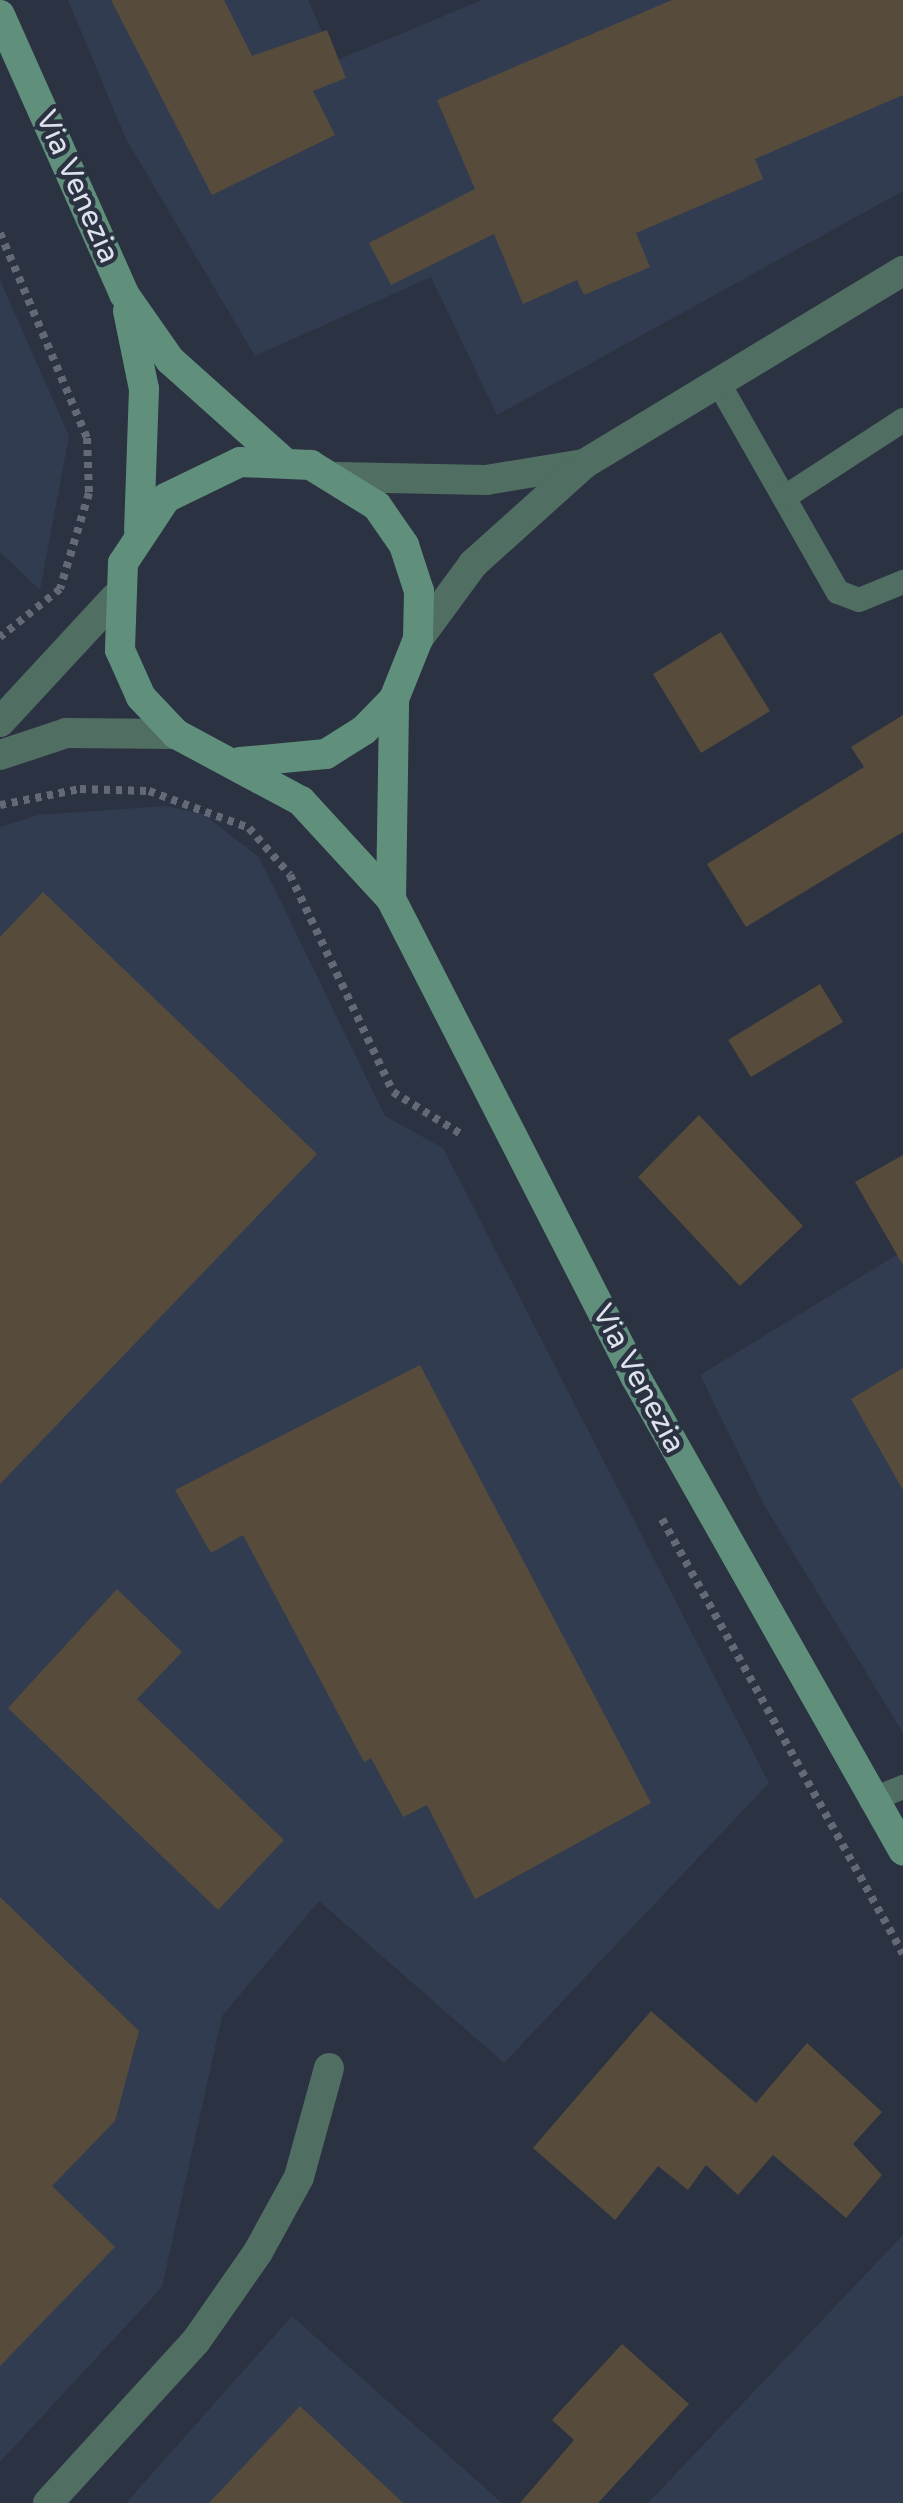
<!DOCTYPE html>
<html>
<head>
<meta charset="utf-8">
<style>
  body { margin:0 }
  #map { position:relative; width:903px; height:2503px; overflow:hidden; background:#2b3241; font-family:"Varela Round",sans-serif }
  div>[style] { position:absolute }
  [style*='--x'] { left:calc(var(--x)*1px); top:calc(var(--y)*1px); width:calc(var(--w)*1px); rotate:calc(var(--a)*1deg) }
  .built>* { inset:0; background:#323c50 }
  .building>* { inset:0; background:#574c3c }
  .path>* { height:8px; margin-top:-4px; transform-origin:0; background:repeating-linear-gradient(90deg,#636976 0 6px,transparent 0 12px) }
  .lane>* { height:24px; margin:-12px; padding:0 12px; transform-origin:12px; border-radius:12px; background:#516e62 }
  .street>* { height:30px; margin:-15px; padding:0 15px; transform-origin:15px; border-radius:15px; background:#516e62 }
  .secondary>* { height:30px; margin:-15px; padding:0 15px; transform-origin:15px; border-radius:15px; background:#60907c }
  span { translate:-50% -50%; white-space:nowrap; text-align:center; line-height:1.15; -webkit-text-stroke:9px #2b3241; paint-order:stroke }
  .street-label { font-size:30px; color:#dee2ec }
</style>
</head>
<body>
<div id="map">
  <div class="built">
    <div style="clip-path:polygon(68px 0,308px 0,335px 61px,482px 0,903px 0,903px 191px,497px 415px,431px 277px,255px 356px,126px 139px)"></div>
    <div style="clip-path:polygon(0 280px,69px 436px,40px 590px,0 552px)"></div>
    <div style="clip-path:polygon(165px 806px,203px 814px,259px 857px,385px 1116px,443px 1148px,769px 1783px,504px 2063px,319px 1901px,222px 2016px,162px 2287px,0 2462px,0 827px,38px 815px)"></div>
    <div style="clip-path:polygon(903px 1251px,903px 1733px,764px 1505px,700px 1375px)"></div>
    <div style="clip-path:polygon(903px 2235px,903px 2503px,648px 2503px)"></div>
    <div style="clip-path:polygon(292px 2316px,502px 2503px,126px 2503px)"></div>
  </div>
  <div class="building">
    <div style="clip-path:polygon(111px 0,224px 0,252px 56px,327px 30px,346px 78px,313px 91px,335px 135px,212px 195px)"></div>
    <div style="clip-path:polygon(672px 0,903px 0,903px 95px,755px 159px,763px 179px,636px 233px,650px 267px,584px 295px,577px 280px,523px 304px,494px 234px,391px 285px,369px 243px,475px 189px,437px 100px)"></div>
    <div style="clip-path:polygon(721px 632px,770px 711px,701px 753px,653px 674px)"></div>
    <div style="clip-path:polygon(903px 715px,903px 832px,746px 927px,707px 864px,864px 767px,851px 747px)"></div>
    <div style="clip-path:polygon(43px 892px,317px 1154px,0 1484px,0 937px)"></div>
    <div style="clip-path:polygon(820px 984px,843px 1022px,751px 1077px,728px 1040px)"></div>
    <div style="clip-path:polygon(699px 1115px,803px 1226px,740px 1286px,638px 1177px)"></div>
    <div style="clip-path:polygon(903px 1155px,903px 1265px,855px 1182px)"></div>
    <div style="clip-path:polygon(420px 1365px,651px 1803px,475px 1899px,427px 1805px,403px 1817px,371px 1758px,364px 1762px,243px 1535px,211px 1553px,175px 1490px)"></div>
    <div style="clip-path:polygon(903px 1368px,903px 1490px,851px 1399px)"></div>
    <div style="clip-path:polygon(117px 1589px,182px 1652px,137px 1699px,284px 1840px,218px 1910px,8px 1708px)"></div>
    <div style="clip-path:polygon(0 1897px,139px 2031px,115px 2121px,52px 2186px,115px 2247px,0 2366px)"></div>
    <div style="clip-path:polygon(651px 2011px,756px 2103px,807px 2043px,882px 2112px,853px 2144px,882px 2175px,846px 2218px,773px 2155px,738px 2195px,706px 2165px,688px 2190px,658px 2166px,615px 2220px,533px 2148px)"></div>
    <div style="clip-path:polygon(622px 2344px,689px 2404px,598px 2503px,520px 2503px,574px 2440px,552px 2420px)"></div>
    <div style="clip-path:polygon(300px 2406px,403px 2503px,209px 2503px)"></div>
  </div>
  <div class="path">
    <div style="--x:0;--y:233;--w:223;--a:67"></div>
    <div style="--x:87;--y:438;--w:55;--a:87.9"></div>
    <div style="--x:89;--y:493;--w:100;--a:106.8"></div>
    <div style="--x:60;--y:589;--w:77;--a:141.3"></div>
    <div style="--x:0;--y:805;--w:82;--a:-11.3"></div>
    <div style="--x:80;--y:789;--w:69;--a:1.7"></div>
    <div style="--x:149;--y:791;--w:107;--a:20.3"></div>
    <div style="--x:249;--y:828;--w:62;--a:48.9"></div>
    <div style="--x:290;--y:875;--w:240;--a:64.6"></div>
    <div style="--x:393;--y:1092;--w:80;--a:31.7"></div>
    <div style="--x:662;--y:1519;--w:497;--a:61"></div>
  </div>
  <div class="lane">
    <div style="--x:718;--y:382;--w:242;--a:60.3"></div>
    <div style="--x:838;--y:592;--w:22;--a:21"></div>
    <div style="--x:859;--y:600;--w:48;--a:-22.2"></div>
    <div style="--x:785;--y:497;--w:141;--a:-33.1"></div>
    <div style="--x:871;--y:1800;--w:35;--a:-22"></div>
  </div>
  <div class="street">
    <div style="--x:338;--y:477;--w:148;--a:1.2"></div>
    <div style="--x:486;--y:480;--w:99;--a:-9.3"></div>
    <div style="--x:418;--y:639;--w:93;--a:-53.7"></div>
    <div style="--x:473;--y:564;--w:149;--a:-42"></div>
    <div style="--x:584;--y:464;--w:373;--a:-31.2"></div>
    <div style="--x:0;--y:722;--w:169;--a:-47.2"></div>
    <div style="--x:0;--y:755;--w:70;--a:-18.4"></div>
    <div style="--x:66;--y:733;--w:110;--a:0.5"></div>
    <div style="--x:48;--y:2503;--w:219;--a:-47.6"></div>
    <div style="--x:196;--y:2341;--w:108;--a:-55.1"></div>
    <div style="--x:258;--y:2252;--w:85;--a:-61.3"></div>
    <div style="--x:299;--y:2177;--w:113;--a:-74.6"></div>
  </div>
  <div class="secondary">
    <div style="--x:0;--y:15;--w:305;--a:66"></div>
    <div style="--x:124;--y:294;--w:80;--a:55.1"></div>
    <div style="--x:170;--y:360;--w:150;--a:41.8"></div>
    <div style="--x:128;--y:311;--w:80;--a:78.4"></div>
    <div style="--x:144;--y:389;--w:141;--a:92"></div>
    <div style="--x:240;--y:762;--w:86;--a:-5.3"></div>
    <div style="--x:326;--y:754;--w:45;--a:-32.3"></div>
    <div style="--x:364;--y:730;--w:43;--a:-45.9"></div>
    <div style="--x:394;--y:699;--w:65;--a:-68.2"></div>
    <div style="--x:418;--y:639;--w:48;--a:-88.8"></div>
    <div style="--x:419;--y:591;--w:48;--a:-108.1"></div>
    <div style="--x:404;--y:545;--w:47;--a:-124.7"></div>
    <div style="--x:377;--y:506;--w:78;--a:-148.2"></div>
    <div style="--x:311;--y:465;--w:71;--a:-177.6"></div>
    <div style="--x:240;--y:462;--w:82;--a:154.1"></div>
    <div style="--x:166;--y:498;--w:78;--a:123.5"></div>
    <div style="--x:123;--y:563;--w:87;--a:92"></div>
    <div style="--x:120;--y:650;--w:51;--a:65.9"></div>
    <div style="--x:141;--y:697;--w:51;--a:46.6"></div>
    <div style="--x:176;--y:734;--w:142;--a:28.2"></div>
    <div style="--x:301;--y:801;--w:133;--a:47.4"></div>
    <div style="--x:391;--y:899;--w:536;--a:62.91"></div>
    <div style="--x:635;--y:1376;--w:545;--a:60.52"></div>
    <div style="--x:391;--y:899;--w:200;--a:-89.1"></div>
  </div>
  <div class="street-label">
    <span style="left:77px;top:187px;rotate:66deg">Via Venezia</span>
    <span style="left:638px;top:1379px;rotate:62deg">Via Venezia</span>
  </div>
</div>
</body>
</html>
